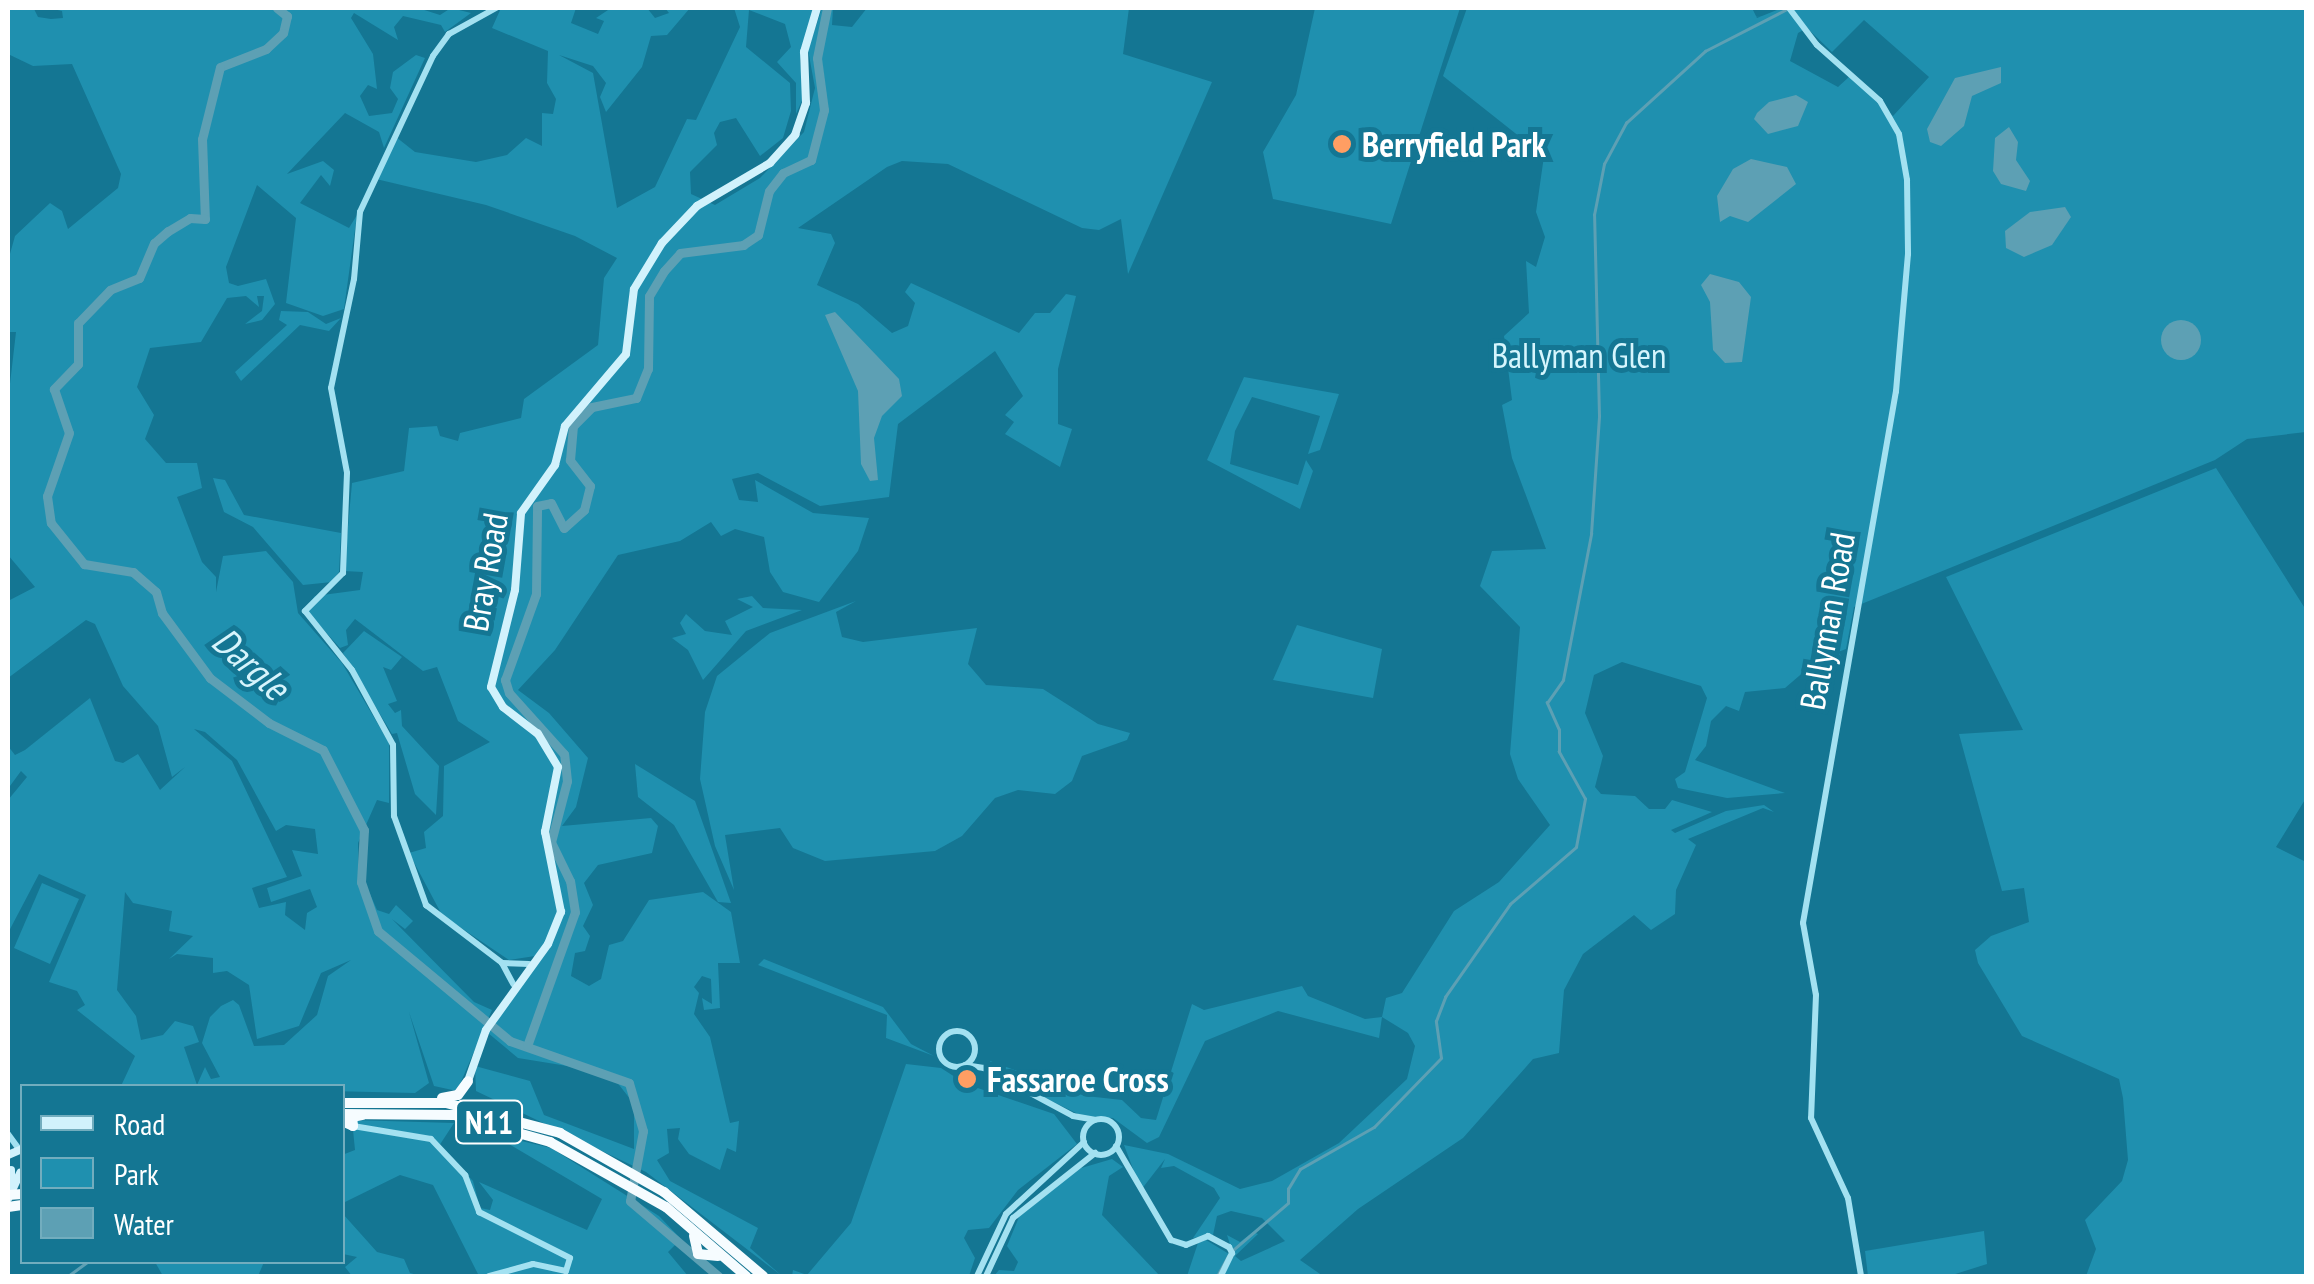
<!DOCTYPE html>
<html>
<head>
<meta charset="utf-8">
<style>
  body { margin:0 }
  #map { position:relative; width:2314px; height:1284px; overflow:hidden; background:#147693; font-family:"PT Sans Narrow",sans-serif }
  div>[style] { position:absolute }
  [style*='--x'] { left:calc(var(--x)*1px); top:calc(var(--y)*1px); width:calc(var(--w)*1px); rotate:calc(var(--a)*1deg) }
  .green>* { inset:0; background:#1f90af }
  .water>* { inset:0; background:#5da0b4 }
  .round { border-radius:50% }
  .stream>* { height:2.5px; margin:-1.25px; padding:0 1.25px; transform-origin:1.25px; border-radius:1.25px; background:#5da0b4 }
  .river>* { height:9px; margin:-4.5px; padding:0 4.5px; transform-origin:4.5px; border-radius:4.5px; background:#5da0b4 }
  .tertiary>* { height:6px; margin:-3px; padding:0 3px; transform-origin:3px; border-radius:3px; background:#a3e1f1 }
  .tertiary>.ring { margin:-3px; padding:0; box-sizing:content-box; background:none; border:6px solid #a3e1f1; border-radius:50% }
  .secondary>* { height:8px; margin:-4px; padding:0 4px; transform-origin:4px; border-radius:4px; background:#d1f2fc }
  .trunk>* { height:10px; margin:-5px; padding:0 5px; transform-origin:5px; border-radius:5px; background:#f6fcff }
  .dots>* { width:28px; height:28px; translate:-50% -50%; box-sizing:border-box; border:5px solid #147693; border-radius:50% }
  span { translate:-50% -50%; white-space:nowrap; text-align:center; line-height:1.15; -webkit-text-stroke:10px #147693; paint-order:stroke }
  .shield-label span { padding:2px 8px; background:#147693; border:2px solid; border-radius:8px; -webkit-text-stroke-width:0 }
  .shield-label { font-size:32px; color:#fff; font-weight:700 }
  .poi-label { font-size:35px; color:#fff; font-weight:700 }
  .left { translate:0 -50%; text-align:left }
  .park-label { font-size:35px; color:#d5f5fd }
  .street-label { font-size:35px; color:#fff }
  .water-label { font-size:38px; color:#d7f4fc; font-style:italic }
  .frame { position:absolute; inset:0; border:10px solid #fff; pointer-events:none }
  .legend { position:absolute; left:20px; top:1084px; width:325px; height:180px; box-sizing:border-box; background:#147693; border:2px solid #72adbe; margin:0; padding:12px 18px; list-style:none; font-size:30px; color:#fff }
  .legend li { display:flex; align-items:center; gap:20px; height:50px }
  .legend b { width:50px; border:2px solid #72adbe }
</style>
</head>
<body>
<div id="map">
  <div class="green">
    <div style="clip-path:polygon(evenodd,8px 8px,34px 9px,38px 17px,51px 19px,63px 18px,62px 11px,49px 8px,418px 8px,440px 15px,451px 8px,471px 13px,445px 32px,441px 25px,403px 16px,394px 27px,398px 40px,354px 13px,351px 18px,373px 54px,377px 89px,368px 85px,360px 96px,369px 116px,392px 113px,398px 99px,390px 88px,393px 72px,416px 55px,425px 58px,384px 148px,379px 132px,345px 113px,287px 174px,323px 161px,334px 170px,330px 186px,321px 175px,300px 203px,349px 228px,357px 215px,344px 309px,323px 316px,286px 303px,296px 218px,257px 185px,226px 267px,229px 283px,238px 286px,266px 279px,275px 304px,262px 320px,245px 324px,262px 311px,264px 296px,257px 296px,259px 307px,246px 296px,227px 298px,201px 342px,150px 348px,137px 387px,154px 415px,145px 439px,166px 463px,197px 463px,202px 488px,177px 497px,202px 562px,216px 577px,216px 592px,223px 556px,266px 551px,293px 582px,298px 613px,342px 663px,389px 743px,389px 803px,377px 800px,358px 843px,359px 890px,370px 894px,377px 910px,389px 914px,396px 905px,413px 921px,405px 929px,392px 919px,474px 1002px,492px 1010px,457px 1091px,434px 1086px,409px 1012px,429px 1083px,415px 1093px,121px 1086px,135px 1056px,77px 1010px,85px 1005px,77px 991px,49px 982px,86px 895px,39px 874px,8px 933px,8px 800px,27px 777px,21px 771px,10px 786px,8px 746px,15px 755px,25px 750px,90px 698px,115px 761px,123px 763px,138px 754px,160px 790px,185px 767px,172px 777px,158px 726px,123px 686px,95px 624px,86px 620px,8px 678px,8px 601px,35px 587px,8px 555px,8px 401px,16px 332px,8px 332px,8px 261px,15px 236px,50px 203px,62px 211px,68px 229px,118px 188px,121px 174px,72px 64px,33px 66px,8px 54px,8px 8px,194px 729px,205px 732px,237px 760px,276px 831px,286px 825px,315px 829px,318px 854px,292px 850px,302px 876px,267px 888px,271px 902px,310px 889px,317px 907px,307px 913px,305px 930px,285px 915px,286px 902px,259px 908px,252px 888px,287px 877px,232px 761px,194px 729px,8px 8px,125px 892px,133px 903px,172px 911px,169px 931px,193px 936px,169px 959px,177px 954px,213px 958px,213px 973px,227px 971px,249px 985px,257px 1039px,299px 1026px,321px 973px,351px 960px,328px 976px,317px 1015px,284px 1045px,254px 1046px,239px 1005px,233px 1000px,221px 1006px,210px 1017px,202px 1043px,220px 1077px,211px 1079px,205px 1067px,197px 1085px,184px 1047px,199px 1042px,193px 1026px,175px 1021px,163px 1035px,141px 1040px,136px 1016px,117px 990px,125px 892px)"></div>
    <div style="clip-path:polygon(501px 8px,576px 8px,571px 23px,598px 34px,604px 21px,596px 18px,611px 8px,647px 8px,655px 18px,669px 13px,665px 8px,690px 8px,667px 35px,651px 36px,642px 67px,606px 112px,600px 97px,606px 83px,593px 66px,559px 55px,593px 73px,617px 208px,655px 187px,687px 119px,696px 120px,740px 27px,734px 8px,814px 8px,800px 60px,804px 96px,796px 114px,796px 83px,777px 62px,791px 47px,785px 24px,749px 10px,746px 47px,790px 83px,791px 111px,783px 138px,760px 156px,736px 118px,720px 122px,714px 133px,717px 145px,690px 172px,691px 194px,715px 205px,760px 178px,804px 132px,815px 88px,808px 50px,822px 8px,833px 8px,832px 25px,852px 27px,867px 8px,1129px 8px,1123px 54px,1212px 82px,1128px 274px,1121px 219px,1099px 230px,1082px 228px,948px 164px,902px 161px,887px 167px,798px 228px,831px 234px,835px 243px,817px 285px,858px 304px,892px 333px,908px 326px,915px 303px,905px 292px,911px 283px,1019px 333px,1035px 313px,1050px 313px,1066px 294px,1076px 296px,1058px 369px,1058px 424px,1072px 429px,1060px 467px,1005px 434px,1014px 422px,1005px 415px,1023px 396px,995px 351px,898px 424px,889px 497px,820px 506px,758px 473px,732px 479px,739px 500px,758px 502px,755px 480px,813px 513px,869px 518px,858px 551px,819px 602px,783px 592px,770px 572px,764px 537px,735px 529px,721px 536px,711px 522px,680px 541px,618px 555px,555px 650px,518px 690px,549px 713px,588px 758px,576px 807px,562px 826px,651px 818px,658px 826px,652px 853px,598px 865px,584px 883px,593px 905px,583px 926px,590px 936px,585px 951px,575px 953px,571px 976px,589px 986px,601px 979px,609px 945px,623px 941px,649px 900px,703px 892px,731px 912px,740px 963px,718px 963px,720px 1008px,704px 1010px,702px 998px,712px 1004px,711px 979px,702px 976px,694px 987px,699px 993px,694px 1014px,710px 1037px,730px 1123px,739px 1121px,736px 1152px,727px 1148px,720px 1170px,689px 1154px,678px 1139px,680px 1128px,667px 1129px,669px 1153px,657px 1160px,670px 1181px,758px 1228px,750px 1248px,782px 1276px,646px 1172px,476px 1091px,475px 1066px,530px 1081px,544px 1115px,634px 1149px,634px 1104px,616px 1081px,598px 1071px,518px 1058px,488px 1033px,535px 956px,509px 960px,442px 915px,409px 853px,426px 848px,424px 832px,443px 816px,444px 766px,490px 742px,458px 721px,437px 667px,423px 671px,355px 619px,346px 630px,348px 645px,340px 648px,305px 609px,315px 596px,360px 590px,363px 572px,344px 571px,352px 483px,404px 471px,409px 428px,437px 426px,440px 436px,458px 441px,460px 433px,521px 418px,524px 399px,598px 345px,604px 278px,617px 258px,575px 236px,486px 205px,376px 179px,396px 137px,415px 152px,476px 162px,507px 155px,526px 138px,542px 146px,542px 113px,553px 114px,556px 99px,547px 83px,548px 51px,492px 28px)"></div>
    <div style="clip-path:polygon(1315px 8px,1460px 8px,1391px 224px,1273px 199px,1263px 152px,1296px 95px)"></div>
    <div style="clip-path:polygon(evenodd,1467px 8px,1752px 8px,1757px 18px,1782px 8px,2306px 8px,2306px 432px,2247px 439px,2215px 460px,1854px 607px,1846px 649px,1838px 652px,1843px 658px,1813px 664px,1785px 688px,1745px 692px,1739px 711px,1726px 706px,1711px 721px,1706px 746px,1695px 760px,1785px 793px,1727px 798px,1678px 788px,1675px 779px,1685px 772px,1707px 698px,1701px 686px,1622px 662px,1594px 675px,1585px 713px,1603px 756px,1595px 787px,1601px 794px,1635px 796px,1649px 809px,1665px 809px,1672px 800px,1712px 812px,1671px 830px,1675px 833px,1726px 811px,1764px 805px,1774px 812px,1763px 808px,1688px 839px,1696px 845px,1676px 890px,1675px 914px,1651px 930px,1634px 915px,1583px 954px,1564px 990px,1559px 1053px,1533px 1059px,1463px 1138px,1358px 1209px,1300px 1260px,1323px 1276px,1187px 1276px,1198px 1243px,1206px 1240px,1234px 1257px,1227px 1235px,1240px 1242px,1253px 1232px,1258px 1234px,1235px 1256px,1241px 1261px,1285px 1241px,1262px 1218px,1231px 1211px,1217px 1216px,1213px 1235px,1193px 1238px,1220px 1198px,1214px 1188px,1174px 1166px,1161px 1168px,1165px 1159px,1141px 1190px,1124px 1145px,1168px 1154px,1240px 1189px,1272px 1181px,1339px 1143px,1407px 1079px,1415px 1046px,1408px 1033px,1382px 1017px,1379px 1038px,1278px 1011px,1205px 1041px,1159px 1137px,1147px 1143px,1113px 1118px,1082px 1116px,1021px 1086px,996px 1073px,990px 1061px,1086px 1096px,1122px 1100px,1141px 1118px,1156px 1120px,1192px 1004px,1204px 1010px,1302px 986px,1308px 996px,1365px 1019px,1382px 1017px,1386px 998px,1402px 993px,1454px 911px,1499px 882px,1550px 825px,1518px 779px,1510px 754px,1520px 627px,1480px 586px,1492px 551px,1546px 549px,1512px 458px,1502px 405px,1512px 400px,1504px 336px,1529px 313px,1526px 261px,1536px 267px,1545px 237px,1536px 212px,1544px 156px,1443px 76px,1467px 8px,1864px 20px,1929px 77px,1893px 116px,1850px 76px,1838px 87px,1790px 61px,1798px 33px,1807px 28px,1832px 52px,1864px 20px)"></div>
    <div style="clip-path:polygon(281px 311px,308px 312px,326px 324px,341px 318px,329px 331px,300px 325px,241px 381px,235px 372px,287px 325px,279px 320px)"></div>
    <div style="clip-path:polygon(1244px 377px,1339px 394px,1320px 450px,1308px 454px,1320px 416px,1252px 397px,1235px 431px,1230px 464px,1298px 485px,1306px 460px,1313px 471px,1300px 509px,1207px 460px)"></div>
    <div style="clip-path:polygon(2216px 468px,2306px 610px,2306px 798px,2276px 847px,2306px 862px,2306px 1276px,2086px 1276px,2096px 1249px,2085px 1220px,2122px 1181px,2128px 1160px,2123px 1098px,2119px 1079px,2022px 1036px,1978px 963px,1975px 950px,1991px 936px,2029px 922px,2024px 888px,2002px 891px,1959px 734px,2023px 730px,1946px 577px)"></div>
    <div style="clip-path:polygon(213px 478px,225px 480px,244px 515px,341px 533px,339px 572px,332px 582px,303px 585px,253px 527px,224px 512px)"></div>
    <div style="clip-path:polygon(752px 596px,763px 608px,802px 610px,746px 631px,703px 680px,688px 650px,672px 638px,686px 634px,680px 623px,686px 614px,705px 631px,732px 635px,725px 621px,753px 607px,737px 599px)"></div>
    <div style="clip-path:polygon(856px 601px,836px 612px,842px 637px,863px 642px,977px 628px,968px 664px,986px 685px,1043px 689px,1098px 724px,1130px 733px,1127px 740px,1082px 756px,1072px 781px,1055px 794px,1018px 790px,995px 798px,962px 836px,935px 851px,825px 861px,793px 848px,780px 828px,725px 835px,734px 890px,715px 846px,700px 779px,705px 712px,717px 676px,770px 633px)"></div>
    <div style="clip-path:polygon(1297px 625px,1382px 649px,1373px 698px,1273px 680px)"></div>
    <div style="clip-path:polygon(364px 631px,402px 657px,391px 670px,383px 667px,397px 701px,388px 704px,395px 713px,401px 710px,402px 726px,439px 766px,436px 815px,415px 794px,397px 733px,392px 734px,343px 653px)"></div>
    <div style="clip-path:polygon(635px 764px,695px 801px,731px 903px,718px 902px,674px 825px,638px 797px)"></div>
    <div style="clip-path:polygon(42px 883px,79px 899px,50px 964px,14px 948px)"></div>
    <div style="clip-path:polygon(764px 959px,883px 1007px,911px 1044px,934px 1056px,886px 1038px,887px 1015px,758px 965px)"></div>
    <div style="clip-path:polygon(906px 1064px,941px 1068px,966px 1084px,1054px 1114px,1077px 1144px,1018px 1190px,989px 1228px,968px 1230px,964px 1238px,975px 1258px,969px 1276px,792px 1276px,793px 1270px,807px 1275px,851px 1223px)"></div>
    <div style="clip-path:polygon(352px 1120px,454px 1123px,439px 1146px,473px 1181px,480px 1208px,490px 1210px,493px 1200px,479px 1182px,587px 1230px,602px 1199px,492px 1134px,551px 1148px,659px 1216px,681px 1239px,668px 1252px,688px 1276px,479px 1276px,433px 1185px,400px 1175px,343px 1203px,342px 1155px,355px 1150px)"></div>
    <div style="clip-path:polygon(1112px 1159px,1123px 1167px,1109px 1176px,1102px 1215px,1160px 1276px,994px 1276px,999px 1270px,1014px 1271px,1018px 1262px,1007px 1246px,1019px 1217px,1078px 1169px)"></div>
    <div style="clip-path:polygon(343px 1214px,377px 1252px,404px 1259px,410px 1273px,421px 1276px,352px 1276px,345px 1267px,357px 1257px,343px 1254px)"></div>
    <div style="clip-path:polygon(1984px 1231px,1987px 1264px,1949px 1276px,1868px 1276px,1865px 1251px)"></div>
    <div style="clip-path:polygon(155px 1262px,264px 1262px,258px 1276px,163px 1276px)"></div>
  </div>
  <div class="water">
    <div style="clip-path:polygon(2001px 67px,2001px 83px,1972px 96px,1964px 126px,1941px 146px,1930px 142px,1927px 129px,1955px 78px)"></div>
    <div style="clip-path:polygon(1796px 95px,1808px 102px,1798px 126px,1768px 134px,1754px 119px,1757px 113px,1769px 102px)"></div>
    <div style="clip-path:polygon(2009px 127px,2018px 142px,2016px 160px,2030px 181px,2026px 191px,2001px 184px,1993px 171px,1995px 138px)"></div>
    <div style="clip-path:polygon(1751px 159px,1787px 167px,1796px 184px,1748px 222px,1730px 216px,1720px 222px,1717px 196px,1733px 169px)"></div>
    <div style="clip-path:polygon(2065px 207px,2071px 217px,2052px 245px,2024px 257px,2006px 248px,2005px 231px,2030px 212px)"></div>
    <div style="clip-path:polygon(1710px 274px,1739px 282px,1751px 297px,1742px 362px,1725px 363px,1713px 350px,1710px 302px,1701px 285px)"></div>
    <div style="clip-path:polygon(835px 312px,899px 379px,902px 396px,882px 416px,874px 438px,878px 480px,870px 481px,861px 464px,858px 391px,825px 315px)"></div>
    <div class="round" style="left:2161px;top:320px;width:40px;height:40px"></div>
  </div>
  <div class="stream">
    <div style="--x:1233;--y:1250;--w:72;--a:-40.5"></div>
    <div style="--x:1288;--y:1203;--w:14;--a:-90"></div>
    <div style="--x:1288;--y:1189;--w:23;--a:-59"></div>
    <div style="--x:1300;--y:1169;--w:85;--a:-29.6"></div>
    <div style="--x:1374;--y:1127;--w:96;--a:-45.8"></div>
    <div style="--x:1441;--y:1058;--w:37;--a:-98"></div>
    <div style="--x:1436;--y:1021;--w:26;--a:-69"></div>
    <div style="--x:1445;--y:997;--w:113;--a:-55"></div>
    <div style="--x:1510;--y:904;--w:87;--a:-40.8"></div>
    <div style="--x:1576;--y:847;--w:49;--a:-79.4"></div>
    <div style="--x:1585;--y:799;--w:54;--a:-119"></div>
    <div style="--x:1559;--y:752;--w:22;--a:-90"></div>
    <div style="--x:1559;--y:730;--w:30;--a:-114"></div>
    <div style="--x:1547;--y:703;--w:28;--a:-55"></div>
    <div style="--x:1563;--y:680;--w:149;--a:-79.1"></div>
    <div style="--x:1591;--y:534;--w:118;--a:-86.1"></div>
    <div style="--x:1599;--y:416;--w:201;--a:-91.4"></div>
    <div style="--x:1594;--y:215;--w:52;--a:-78.9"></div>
    <div style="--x:1604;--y:164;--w:47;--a:-61.8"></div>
    <div style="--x:1626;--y:123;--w:107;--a:-42.3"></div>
    <div style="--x:1705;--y:51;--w:90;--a:-27.1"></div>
    <div style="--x:68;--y:1276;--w:24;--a:-36"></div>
    <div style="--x:1217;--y:1276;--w:23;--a:-61"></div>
  </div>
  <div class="river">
    <div style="--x:277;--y:8;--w:13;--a:39"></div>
    <div style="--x:287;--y:16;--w:17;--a:103"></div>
    <div style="--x:283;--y:33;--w:23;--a:137"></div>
    <div style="--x:266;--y:49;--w:49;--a:158.6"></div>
    <div style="--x:220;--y:67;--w:74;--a:104"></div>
    <div style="--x:202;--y:139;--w:80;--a:87.9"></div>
    <div style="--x:205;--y:219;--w:15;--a:-176"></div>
    <div style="--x:190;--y:218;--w:26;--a:149"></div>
    <div style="--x:168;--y:231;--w:18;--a:139"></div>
    <div style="--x:154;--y:243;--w:38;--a:113"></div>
    <div style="--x:139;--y:278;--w:31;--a:158"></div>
    <div style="--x:110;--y:290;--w:46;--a:134.1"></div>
    <div style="--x:78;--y:323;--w:41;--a:90"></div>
    <div style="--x:78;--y:364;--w:35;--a:134"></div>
    <div style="--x:54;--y:389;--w:46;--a:71.2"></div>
    <div style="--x:69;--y:433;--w:67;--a:109.2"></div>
    <div style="--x:47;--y:496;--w:27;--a:82"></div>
    <div style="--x:51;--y:523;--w:53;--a:51.2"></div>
    <div style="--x:84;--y:564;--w:50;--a:9.3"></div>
    <div style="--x:133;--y:572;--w:30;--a:41"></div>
    <div style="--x:156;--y:592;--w:22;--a:74"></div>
    <div style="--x:162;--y:613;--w:81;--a:53.6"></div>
    <div style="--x:210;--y:678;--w:74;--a:37.3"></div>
    <div style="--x:269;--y:723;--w:60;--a:26.6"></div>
    <div style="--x:323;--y:750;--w:90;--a:62.9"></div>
    <div style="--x:364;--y:830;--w:52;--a:93.3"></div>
    <div style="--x:361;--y:882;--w:52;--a:70.9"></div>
    <div style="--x:378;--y:931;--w:172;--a:39.8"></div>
    <div style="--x:510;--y:1041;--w:126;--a:19.4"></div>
    <div style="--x:629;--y:1083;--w:50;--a:73.7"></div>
    <div style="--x:643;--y:1131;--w:71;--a:100.5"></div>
    <div style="--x:630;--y:1201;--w:116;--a:40.4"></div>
    <div style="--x:527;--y:1046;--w:142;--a:-70.3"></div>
    <div style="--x:575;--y:912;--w:31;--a:-99"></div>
    <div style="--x:570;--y:881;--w:43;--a:-116"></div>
    <div style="--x:551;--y:842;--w:63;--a:-75.3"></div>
    <div style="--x:567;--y:781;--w:27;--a:-96"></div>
    <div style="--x:564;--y:754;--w:82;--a:-132"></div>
    <div style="--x:509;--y:693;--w:14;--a:-107"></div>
    <div style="--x:505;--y:680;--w:91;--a:-70.2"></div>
    <div style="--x:536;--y:594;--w:88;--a:-89.3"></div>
    <div style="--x:537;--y:506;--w:14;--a:-12"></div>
    <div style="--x:551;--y:503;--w:28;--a:63"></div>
    <div style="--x:564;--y:528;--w:27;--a:-42"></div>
    <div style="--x:584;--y:510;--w:25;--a:-76"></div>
    <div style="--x:590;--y:486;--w:33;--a:-128"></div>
    <div style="--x:570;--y:460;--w:34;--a:-85"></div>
    <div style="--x:573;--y:426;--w:27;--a:-45"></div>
    <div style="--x:592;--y:407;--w:45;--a:-11.6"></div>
    <div style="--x:636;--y:398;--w:31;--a:-68"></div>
    <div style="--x:648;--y:369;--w:73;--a:-89.2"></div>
    <div style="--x:649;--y:296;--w:29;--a:-59"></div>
    <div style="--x:664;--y:271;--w:24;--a:-48"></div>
    <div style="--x:680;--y:253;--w:64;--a:-7.2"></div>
    <div style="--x:743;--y:245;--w:18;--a:-34"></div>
    <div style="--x:758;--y:235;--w:45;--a:-76"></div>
    <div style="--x:769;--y:191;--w:23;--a:-52"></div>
    <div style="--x:783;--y:173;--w:31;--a:-25"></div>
    <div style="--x:811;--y:160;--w:52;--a:-75.4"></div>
    <div style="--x:824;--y:110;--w:52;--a:-97.7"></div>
    <div style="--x:817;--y:58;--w:51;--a:-78.7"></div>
  </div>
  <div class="tertiary">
    <div style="--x:496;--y:8;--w:54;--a:151"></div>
    <div style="--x:449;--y:34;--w:27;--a:126"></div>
    <div style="--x:433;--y:56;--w:172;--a:115.1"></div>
    <div style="--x:360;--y:212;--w:67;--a:95.1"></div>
    <div style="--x:354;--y:279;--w:111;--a:101.9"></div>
    <div style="--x:331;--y:388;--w:86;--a:79.3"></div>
    <div style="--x:347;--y:473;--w:100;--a:92.3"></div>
    <div style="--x:343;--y:573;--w:54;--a:135"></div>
    <div style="--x:305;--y:611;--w:75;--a:51.5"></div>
    <div style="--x:352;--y:670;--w:85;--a:61.3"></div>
    <div style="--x:393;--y:745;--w:71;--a:89.2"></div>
    <div style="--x:394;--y:816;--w:95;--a:70.2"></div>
    <div style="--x:426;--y:905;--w:96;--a:37.3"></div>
    <div style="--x:502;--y:963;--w:27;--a:2"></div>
    <div style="--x:1789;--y:8;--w:46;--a:52.9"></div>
    <div style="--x:1817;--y:45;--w:84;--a:41.6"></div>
    <div style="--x:1880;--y:101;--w:38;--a:60"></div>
    <div style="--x:1899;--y:134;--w:47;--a:80.1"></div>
    <div style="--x:1907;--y:180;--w:74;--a:89.2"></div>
    <div style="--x:1908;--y:254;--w:138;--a:95"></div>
    <div style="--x:1896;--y:391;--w:540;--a:99.92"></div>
    <div style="--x:1803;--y:923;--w:73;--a:79.8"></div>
    <div style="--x:1816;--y:995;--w:123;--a:92.3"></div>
    <div style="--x:1811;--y:1118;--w:88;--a:65.2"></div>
    <div style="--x:1848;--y:1198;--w:79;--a:80.5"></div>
    <div style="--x:502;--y:963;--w:24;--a:62"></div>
    <div class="ring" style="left:939px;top:1031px;width:30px;height:30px"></div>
    <div style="--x:965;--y:1065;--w:19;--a:9"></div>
    <div style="--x:984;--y:1068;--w:101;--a:28.3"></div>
    <div style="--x:1073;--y:1116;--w:22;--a:10"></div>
    <div class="ring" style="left:1083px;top:1119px;width:30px;height:30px"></div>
    <div style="--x:353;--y:1126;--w:79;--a:9.5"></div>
    <div style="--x:431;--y:1139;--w:50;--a:46.6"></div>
    <div style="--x:465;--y:1175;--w:40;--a:69"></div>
    <div style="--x:479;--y:1212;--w:102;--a:26.8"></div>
    <div style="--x:570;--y:1258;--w:14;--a:107"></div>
    <div style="--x:566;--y:1271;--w:34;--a:-168"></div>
    <div style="--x:533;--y:1264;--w:46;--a:164.7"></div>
    <div style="--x:8;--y:1134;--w:19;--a:54"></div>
    <div style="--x:1116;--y:1146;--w:109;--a:59.7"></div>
    <div style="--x:1171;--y:1240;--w:16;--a:18"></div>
    <div style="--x:1186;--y:1245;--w:24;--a:-22"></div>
    <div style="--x:1208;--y:1236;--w:24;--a:28"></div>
    <div style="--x:1229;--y:1247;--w:7;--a:63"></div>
    <div style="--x:1232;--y:1253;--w:25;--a:116"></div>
    <div style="--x:977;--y:1276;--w:68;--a:-64.9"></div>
    <div style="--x:1006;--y:1214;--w:106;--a:-42.7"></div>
    <div style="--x:986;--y:1276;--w:64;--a:-65"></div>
    <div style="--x:1013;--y:1218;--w:105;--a:-38.4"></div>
  </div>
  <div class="secondary">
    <div style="--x:468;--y:1081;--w:54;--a:-70.6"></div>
    <div style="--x:486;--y:1030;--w:106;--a:-54.2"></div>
    <div style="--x:548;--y:944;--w:35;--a:-68"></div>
    <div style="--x:561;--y:912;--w:82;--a:-101.3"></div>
    <div style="--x:545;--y:832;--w:66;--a:-78.7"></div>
    <div style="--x:558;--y:767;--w:39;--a:-121"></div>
    <div style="--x:538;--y:734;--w:44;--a:-142.4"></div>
    <div style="--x:503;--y:707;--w:23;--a:-121"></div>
    <div style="--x:491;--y:687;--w:100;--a:-76.1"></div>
    <div style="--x:515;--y:590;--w:77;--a:-85.5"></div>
    <div style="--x:521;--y:513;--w:59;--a:-54.7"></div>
    <div style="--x:555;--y:465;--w:40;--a:-75.6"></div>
    <div style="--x:565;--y:426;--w:94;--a:-49.7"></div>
    <div style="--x:626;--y:354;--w:65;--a:-83"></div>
    <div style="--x:634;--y:289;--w:54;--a:-58.7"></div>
    <div style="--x:662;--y:243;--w:51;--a:-46.6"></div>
    <div style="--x:697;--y:206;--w:85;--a:-30.5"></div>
    <div style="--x:770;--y:163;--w:38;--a:-48"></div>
    <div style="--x:795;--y:135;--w:34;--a:-71"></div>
    <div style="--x:806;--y:103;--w:51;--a:-92.2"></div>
    <div style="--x:804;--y:52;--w:46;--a:-73.5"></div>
    <div style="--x:8;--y:1155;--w:15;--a:-23"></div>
    <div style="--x:11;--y:1170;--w:18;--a:90"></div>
    <div style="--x:8;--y:1199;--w:29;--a:-65"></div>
  </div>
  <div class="trunk">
    <div style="--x:442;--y:1098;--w:16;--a:-11"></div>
    <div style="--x:458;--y:1095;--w:17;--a:-54"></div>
    <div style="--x:342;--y:1103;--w:104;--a:0"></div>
    <div style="--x:446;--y:1103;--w:118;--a:14.7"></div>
    <div style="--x:560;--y:1133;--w:120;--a:29.6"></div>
    <div style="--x:664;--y:1192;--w:130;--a:40.3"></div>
    <div style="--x:342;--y:1114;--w:112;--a:0.5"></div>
    <div style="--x:454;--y:1115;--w:100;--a:15.7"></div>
    <div style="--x:550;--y:1142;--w:133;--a:29.3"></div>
    <div style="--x:666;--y:1207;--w:106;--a:40.8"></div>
    <div style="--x:342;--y:1121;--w:12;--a:24"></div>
    <div style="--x:353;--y:1126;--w:9;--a:-96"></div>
    <div style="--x:352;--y:1117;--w:10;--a:-11"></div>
    <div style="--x:8;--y:1195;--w:14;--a:-4"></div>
    <div style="--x:8;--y:1207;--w:14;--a:-8"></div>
    <div style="--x:694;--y:1236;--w:18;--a:77"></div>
    <div style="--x:698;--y:1254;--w:20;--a:6"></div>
  </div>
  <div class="dots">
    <div style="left:1342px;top:144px;background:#ff9e63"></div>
    <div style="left:967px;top:1079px;background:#ff9e63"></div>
  </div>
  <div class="shield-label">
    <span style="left:489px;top:1122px">N11</span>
  </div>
  <div class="poi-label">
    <span class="left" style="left:1362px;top:144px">Berryfield Park</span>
    <span class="left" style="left:987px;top:1079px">Fassaroe Cross</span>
  </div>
  <div class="park-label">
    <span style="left:1579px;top:355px">Ballyman Glen</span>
  </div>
  <div class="street-label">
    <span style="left:485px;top:572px;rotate:-80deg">Bray Road</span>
    <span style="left:1827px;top:621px;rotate:-80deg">Ballyman Road</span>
  </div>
  <div class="water-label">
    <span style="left:251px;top:663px;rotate:42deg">Dargle</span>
  </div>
  <div class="frame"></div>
  <ul class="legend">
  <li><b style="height:12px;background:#d1f2fc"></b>Road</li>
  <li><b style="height:28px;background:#1f90af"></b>Park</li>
  <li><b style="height:28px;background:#5da0b4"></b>Water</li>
  </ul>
</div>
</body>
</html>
